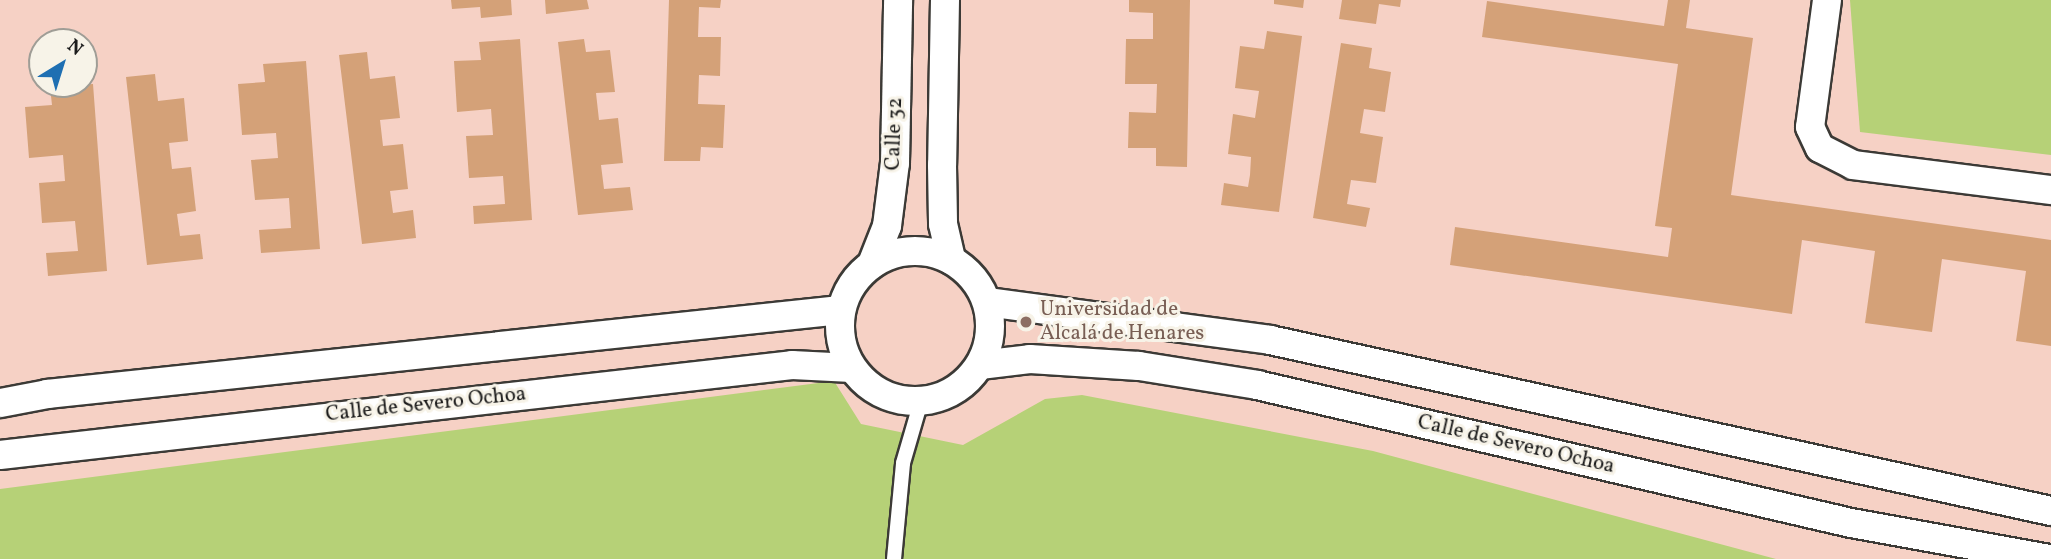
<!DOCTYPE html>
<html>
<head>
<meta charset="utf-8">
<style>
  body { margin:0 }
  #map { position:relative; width:2051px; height:559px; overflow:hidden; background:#eee3c6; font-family:Vollkorn,serif }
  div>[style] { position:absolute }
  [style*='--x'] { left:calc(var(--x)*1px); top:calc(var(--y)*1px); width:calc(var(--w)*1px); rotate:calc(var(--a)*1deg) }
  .built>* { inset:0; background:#f6d1c5 }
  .green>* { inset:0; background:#b6d177 }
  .building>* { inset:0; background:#d4a178 }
  .roads { filter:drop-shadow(2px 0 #3c3a36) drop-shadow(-2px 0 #3c3a36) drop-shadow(0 2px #3c3a36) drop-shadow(0 -2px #3c3a36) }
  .service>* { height:14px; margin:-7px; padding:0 7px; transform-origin:7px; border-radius:7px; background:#fff }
  .minor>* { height:28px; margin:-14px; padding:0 14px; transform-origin:14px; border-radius:14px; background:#fff }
  .minor>.ring { margin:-14px; padding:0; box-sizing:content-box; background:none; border:28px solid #fff; border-radius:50% }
  .dots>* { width:19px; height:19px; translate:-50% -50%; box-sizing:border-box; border:4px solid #f7f3e8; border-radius:50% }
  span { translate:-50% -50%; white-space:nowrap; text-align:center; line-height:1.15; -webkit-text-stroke:6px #f7f3e8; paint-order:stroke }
  .street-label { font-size:21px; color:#1c1c1c }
  .education-label { font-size:21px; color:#785e54 }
  .left { translate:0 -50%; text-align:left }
  .north { position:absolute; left:28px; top:28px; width:70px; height:70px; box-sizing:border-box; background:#f7f3e8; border:2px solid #9f9d96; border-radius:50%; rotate:38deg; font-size:19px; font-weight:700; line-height:28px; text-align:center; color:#1c1c1c }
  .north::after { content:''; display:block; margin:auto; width:24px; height:32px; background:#1f6fb2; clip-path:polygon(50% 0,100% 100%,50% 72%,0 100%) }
</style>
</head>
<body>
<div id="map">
  <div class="built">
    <div style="clip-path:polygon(evenodd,0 0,2051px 0,2051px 559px,0 559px,0 0,42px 42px,84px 42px,84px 84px,42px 84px,42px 42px)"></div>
  </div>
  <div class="green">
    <div style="clip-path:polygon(1850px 0,2051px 0,2051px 155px,1860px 132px)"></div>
    <div style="clip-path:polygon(834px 381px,861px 424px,963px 445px,1045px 399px,1082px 395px,1373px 451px,1776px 559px,0 559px,0 489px)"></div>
  </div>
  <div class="building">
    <div style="clip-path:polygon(451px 0,511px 0,512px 15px,481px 18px,480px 7px,452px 9px)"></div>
    <div style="clip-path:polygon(545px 0,587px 0,589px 9px,546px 14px)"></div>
    <div style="clip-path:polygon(669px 0,721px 0,720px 8px,699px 7px,698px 37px,721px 37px,720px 76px,699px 75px,698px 104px,725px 105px,723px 148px,701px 147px,700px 161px,664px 161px)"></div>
    <div style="clip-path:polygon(1129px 0,1190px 0,1187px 167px,1156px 166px,1156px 148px,1128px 148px,1129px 112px,1156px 113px,1157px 84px,1125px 84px,1126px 39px,1153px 39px,1153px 13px,1129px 12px)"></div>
    <div style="clip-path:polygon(1274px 0,1304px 0,1303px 8px,1274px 4px)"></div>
    <div style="clip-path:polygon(1342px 0,1401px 0,1400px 7px,1379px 4px,1376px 24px,1339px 19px)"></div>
    <div style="clip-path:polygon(1668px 0,1690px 0,1686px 28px,1753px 38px,1731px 195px,2051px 240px,2051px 346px,2016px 341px,2026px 271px,1942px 259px,1932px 332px,1865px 323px,1875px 251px,1802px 240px,1792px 314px,1450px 265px,1455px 227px,1668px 257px,1672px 228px,1655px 226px,1678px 64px,1482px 37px,1487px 1px,1664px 26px)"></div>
    <div style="clip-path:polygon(1267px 31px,1302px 36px,1279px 212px,1221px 205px,1224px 183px,1248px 187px,1250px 175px,1251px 157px,1228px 154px,1233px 114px,1255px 118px,1259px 91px,1235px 88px,1240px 46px,1264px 49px)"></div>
    <div style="clip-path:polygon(520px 39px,532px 220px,474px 224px,473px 206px,505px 204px,503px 176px,469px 178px,466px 136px,493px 135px,491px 109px,457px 112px,454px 61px,481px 60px,479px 42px)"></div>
    <div style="clip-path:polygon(584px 39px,586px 52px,610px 50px,615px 92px,596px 93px,599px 120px,618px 118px,623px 163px,601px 165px,604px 189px,630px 187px,633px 210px,578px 215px,558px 42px)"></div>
    <div style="clip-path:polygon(1341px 43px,1372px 48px,1369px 68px,1391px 72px,1385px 112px,1364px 109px,1360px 133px,1383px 137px,1376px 183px,1351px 180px,1347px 204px,1370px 208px,1366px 227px,1313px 218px)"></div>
    <div style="clip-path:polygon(367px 52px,370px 79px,395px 76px,400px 118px,380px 120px,383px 146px,403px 144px,408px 189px,390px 191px,393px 213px,413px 210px,416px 238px,362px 244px,339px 55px)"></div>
    <div style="clip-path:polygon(306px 61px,320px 249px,261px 253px,259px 230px,291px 228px,289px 198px,255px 200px,251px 160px,278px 158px,276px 133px,242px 135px,238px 84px,265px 82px,263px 64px)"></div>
    <div style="clip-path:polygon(155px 74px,158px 101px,184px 98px,188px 141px,169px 143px,172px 169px,191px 167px,196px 211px,177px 214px,180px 236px,200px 234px,203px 259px,147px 265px,126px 77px)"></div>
    <div style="clip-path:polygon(93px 84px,107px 271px,48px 276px,46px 253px,78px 251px,75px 221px,42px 223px,39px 183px,65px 181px,63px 155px,29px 158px,25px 107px,52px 105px,50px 87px)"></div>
  </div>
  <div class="roads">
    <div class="service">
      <div style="--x:894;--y:559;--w:96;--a:-84.6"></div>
      <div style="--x:903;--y:463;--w:65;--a:-73.8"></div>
    </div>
    <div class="minor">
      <div style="--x:945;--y:0;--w:165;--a:91"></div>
      <div style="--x:942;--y:165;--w:59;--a:89"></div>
      <div style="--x:943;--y:224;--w:37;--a:77"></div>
      <div style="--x:1827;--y:0;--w:128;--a:97.6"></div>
      <div style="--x:1810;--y:127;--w:23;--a:65"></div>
      <div style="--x:1820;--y:148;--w:37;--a:27"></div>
      <div style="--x:1853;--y:165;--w:200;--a:7.2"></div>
      <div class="ring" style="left:840px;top:251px;width:122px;height:122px"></div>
      <div style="--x:872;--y:264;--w:41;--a:-68.5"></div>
      <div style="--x:887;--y:226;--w:64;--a:-82.8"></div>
      <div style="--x:895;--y:163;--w:163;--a:-88.9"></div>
      <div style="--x:987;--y:302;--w:286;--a:7.6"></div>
      <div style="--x:1270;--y:340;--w:800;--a:12.35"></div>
      <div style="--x:980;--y:365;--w:50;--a:-6.8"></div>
      <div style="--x:1030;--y:359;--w:109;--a:3.7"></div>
      <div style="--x:1139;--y:366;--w:120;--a:9.1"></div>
      <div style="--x:1257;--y:385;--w:610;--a:13.08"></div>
      <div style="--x:1851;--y:523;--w:201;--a:10.3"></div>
      <div style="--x:0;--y:403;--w:48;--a:-10.8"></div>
      <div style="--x:47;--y:394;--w:798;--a:-6.04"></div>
      <div style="--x:0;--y:455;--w:797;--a:-6.48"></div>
      <div style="--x:792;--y:365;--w:60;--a:2.9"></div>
    </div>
  </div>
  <div class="dots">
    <div style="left:1026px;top:322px;background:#8d6e63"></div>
  </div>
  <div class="street-label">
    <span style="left:895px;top:134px;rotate:-88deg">Calle 32</span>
    <span style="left:426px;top:405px;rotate:-6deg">Calle de Severo Ochoa</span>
    <span style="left:1516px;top:445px;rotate:13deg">Calle de Severo Ochoa</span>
  </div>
  <div class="education-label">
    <span class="left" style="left:1040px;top:322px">Universidad de<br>Alcalá de Henares</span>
  </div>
  <div class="north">N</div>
</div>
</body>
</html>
